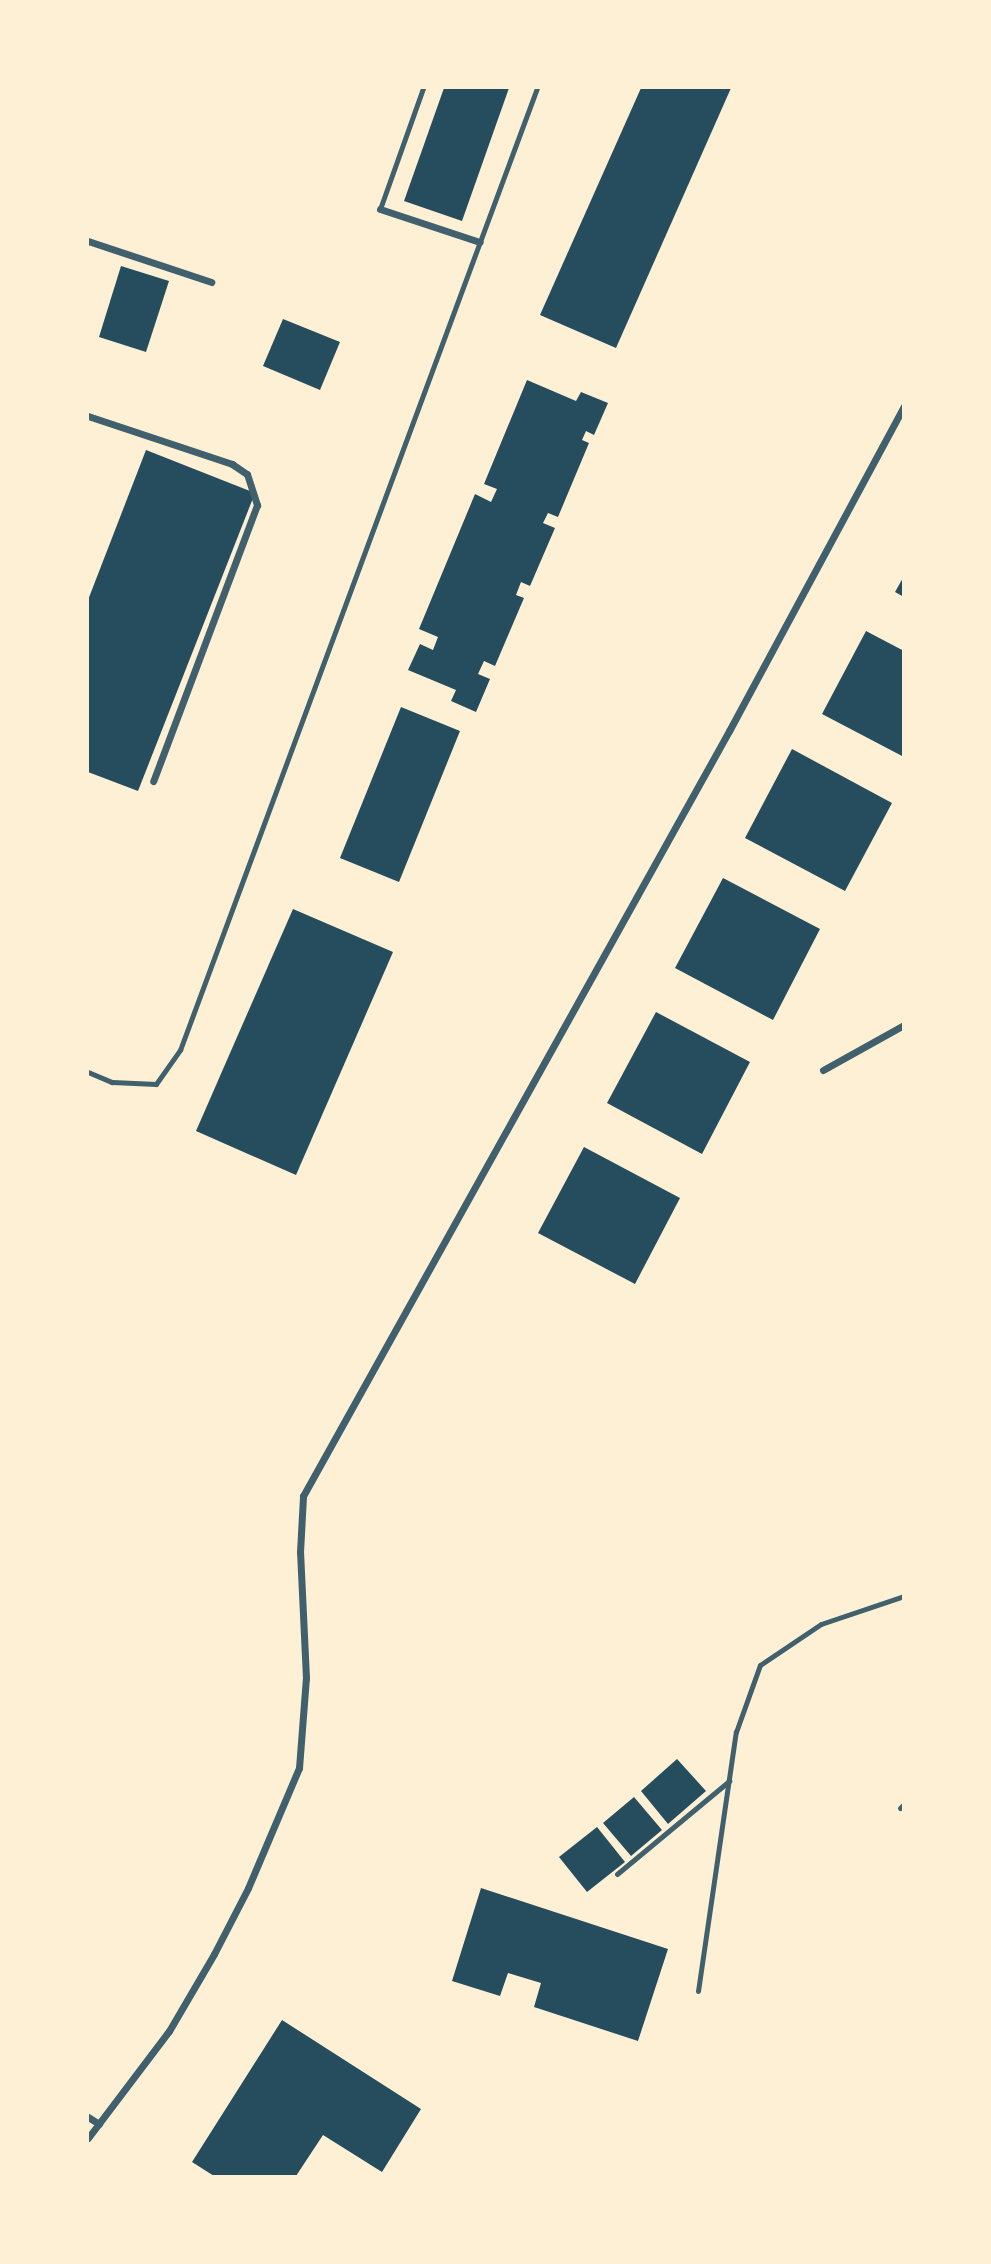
<!DOCTYPE html>
<html>
<head>
<meta charset="utf-8">
<style>
  body { margin:0 }
  #map { position:relative; width:991px; height:2264px; overflow:hidden; background:#fdf0d5; font-family:Commissioner,sans-serif }
  div>[style] { position:absolute }
  [style*='--x'] { left:calc(var(--x)*1px); top:calc(var(--y)*1px); width:calc(var(--w)*1px); rotate:calc(var(--a)*1deg) }
  .building>* { inset:0; background:#264d5e }
  .service>* { height:5px; margin:-2.5px; padding:0 2.5px; transform-origin:2.5px; border-radius:2.5px; background:#3f606c }
  .minor>* { height:7px; margin:-3.5px; padding:0 3.5px; transform-origin:3.5px; border-radius:3.5px; background:#3f606c }
  span { translate:-50% -50%; white-space:nowrap; text-align:center; line-height:1.15; -webkit-text-stroke:7px #fdf0d5; paint-order:stroke }
  .frame { position:absolute; inset:0; border:89px solid #fdf0d5; pointer-events:none }
</style>
</head>
<body>
<div id="map">
  <div class="building">
    <div style="clip-path:polygon(444px 88px,509px 88px,462px 221px,404px 201px)"></div>
    <div style="clip-path:polygon(641px 88px,731px 88px,616px 348px,540px 315px)"></div>
    <div style="clip-path:polygon(121px 266px,169px 281px,146px 352px,99px 337px)"></div>
    <div style="clip-path:polygon(283px 319px,340px 342px,320px 390px,263px 366px)"></div>
    <div style="clip-path:polygon(527px 380px,576px 401px,581px 392px,608px 403px,594px 435px,586px 431px,582px 440px,589px 443px,558px 517px,548px 513px,543px 523px,555px 528px,530px 586px,521px 582px,516px 595px,524px 598px,495px 666px,484px 661px,478px 674px,490px 679px,476px 712px,451px 701px,456px 690px,408px 670px,420px 644px,433px 650px,438px 637px,419px 629px,475px 494px,491px 502px,497px 489px,484px 484px)"></div>
    <div style="clip-path:polygon(146px 450px,255px 493px,138px 791px,88px 772px,88px 600px)"></div>
    <div style="clip-path:polygon(904px 576px,904px 597px,895px 592px)"></div>
    <div style="clip-path:polygon(866px 631px,904px 651px,904px 757px,822px 714px)"></div>
    <div style="clip-path:polygon(401px 707px,460px 731px,399px 882px,340px 858px)"></div>
    <div style="clip-path:polygon(792px 749px,892px 803px,845px 891px,745px 838px)"></div>
    <div style="clip-path:polygon(723px 878px,820px 929px,773px 1020px,675px 968px)"></div>
    <div style="clip-path:polygon(293px 909px,393px 952px,296px 1175px,196px 1131px)"></div>
    <div style="clip-path:polygon(656px 1012px,750px 1062px,702px 1154px,607px 1103px)"></div>
    <div style="clip-path:polygon(584px 1147px,680px 1198px,635px 1284px,538px 1233px)"></div>
    <div style="clip-path:polygon(677px 1759px,706px 1791px,668px 1824px,641px 1791px)"></div>
    <div style="clip-path:polygon(634px 1797px,662px 1830px,631px 1856px,603px 1823px)"></div>
    <div style="clip-path:polygon(597px 1827px,625px 1862px,587px 1892px,559px 1857px)"></div>
    <div style="clip-path:polygon(481px 1888px,668px 1949px,638px 2041px,534px 2007px,541px 1983px,508px 1973px,500px 1996px,452px 1981px)"></div>
    <div style="clip-path:polygon(282px 2020px,421px 2109px,382px 2172px,323px 2135px,296px 2176px,214px 2176px,192px 2162px)"></div>
  </div>
  <div class="service">
    <div style="--x:380;--y:209;--w:128;--a:-70.4"></div>
    <div style="--x:88;--y:1072;--w:26;--a:23"></div>
    <div style="--x:112;--y:1082;--w:44;--a:2.6"></div>
    <div style="--x:156;--y:1084;--w:42;--a:-54.8"></div>
    <div style="--x:180;--y:1050;--w:1026;--a:-69.64"></div>
    <div style="--x:900;--y:1808;--w:6;--a:-45"></div>
    <div style="--x:617;--y:1874;--w:146;--a:-39.7"></div>
    <div style="--x:698;--y:1991;--w:262;--a:-81.7"></div>
    <div style="--x:736;--y:1732;--w:71;--a:-70.3"></div>
    <div style="--x:760;--y:1665;--w:73;--a:-33.9"></div>
    <div style="--x:821;--y:1624;--w:88;--a:-18.6"></div>
  </div>
  <div class="minor">
    <div style="--x:380;--y:209;--w:105;--a:18.3"></div>
    <div style="--x:88;--y:241;--w:130;--a:18.4"></div>
    <div style="--x:88;--y:416;--w:152;--a:18.4"></div>
    <div style="--x:232;--y:464;--w:18;--a:34"></div>
    <div style="--x:247;--y:474;--w:33;--a:72"></div>
    <div style="--x:257;--y:505;--w:295;--a:110.6"></div>
    <div style="--x:823;--y:1070;--w:93;--a:-29.1"></div>
    <div style="--x:88;--y:2117;--w:13;--a:32"></div>
    <div style="--x:88;--y:2138;--w:134;--a:-52.9"></div>
    <div style="--x:169;--y:2031;--w:89;--a:-59.7"></div>
    <div style="--x:214;--y:1954;--w:74;--a:-62.7"></div>
    <div style="--x:248;--y:1888;--w:130;--a:-67"></div>
    <div style="--x:299;--y:1768;--w:90;--a:-85.6"></div>
    <div style="--x:306;--y:1678;--w:126;--a:-92.7"></div>
    <div style="--x:300;--y:1552;--w:56;--a:-86.9"></div>
    <div style="--x:303;--y:1496;--w:876;--a:-60.89"></div>
    <div style="--x:729;--y:731;--w:369;--a:-61.7"></div>
  </div>
  <div class="frame"></div>
</div>
</body>
</html>
